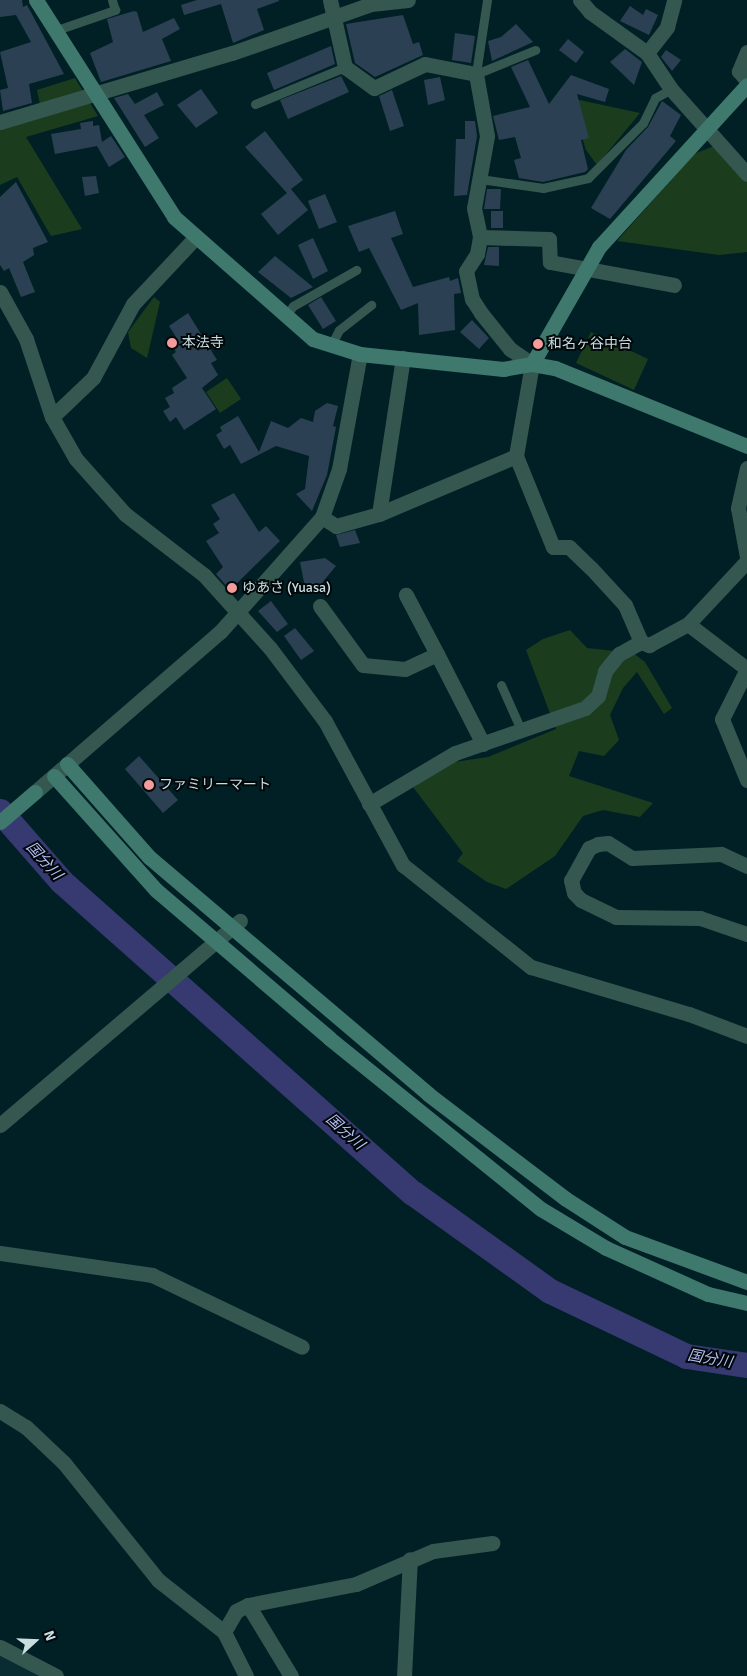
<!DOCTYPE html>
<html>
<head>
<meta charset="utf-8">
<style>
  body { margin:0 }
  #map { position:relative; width:747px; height:1676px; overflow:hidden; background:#002026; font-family:Signika,"Noto Sans JP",sans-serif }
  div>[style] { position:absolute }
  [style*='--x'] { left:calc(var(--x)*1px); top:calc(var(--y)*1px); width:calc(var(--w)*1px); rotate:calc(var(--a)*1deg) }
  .built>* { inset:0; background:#092c32 }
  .green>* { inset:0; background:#1b3d1e }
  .river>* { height:25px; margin:-12.5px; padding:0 12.5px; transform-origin:12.5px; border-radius:12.5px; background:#373971 }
  .building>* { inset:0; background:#2b4052 }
  .lane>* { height:9px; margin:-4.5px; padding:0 4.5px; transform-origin:4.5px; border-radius:4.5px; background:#34574f }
  .street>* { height:15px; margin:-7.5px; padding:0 7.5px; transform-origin:7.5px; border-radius:7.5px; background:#34574f }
  .secondary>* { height:15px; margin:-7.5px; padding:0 7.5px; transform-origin:7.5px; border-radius:7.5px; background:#3f786d }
  .dots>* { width:14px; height:14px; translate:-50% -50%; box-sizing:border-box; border:2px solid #00080a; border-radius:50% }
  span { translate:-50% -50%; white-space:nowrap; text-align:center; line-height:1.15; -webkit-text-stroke:4px #00080a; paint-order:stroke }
  .poi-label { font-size:14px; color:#c9dce0 }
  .left { translate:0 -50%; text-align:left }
  .water-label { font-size:15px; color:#b6bdf2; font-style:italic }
  .north { position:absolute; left:10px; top:1616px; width:50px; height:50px; -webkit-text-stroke:4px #00080a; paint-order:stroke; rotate:70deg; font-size:14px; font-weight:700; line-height:20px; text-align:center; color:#c9dce0 }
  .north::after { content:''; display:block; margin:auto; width:18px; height:22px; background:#c9dce0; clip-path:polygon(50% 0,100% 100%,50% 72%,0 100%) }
</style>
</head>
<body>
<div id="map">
  <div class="built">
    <div style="clip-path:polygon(0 1652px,45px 1676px,0 1676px)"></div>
  </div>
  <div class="green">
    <div style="clip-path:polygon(75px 78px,98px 116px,26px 137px,82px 229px,51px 236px,17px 177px,0 185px,0 125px,42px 114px,37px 90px)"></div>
    <div style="clip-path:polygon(570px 98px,640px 113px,597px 165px,586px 150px)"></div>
    <div style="clip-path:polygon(714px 146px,747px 180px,747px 252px,719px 255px,617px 241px,694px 154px)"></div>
    <div style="clip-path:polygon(154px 297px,160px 302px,147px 358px,131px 348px,128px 332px)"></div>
    <div style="clip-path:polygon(591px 332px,648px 359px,634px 390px,576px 363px)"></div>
    <div style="clip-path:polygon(227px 378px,241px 399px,220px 413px,206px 392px)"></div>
    <div style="clip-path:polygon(570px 630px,587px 648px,633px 653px,645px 662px,672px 708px,664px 714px,637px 672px,623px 688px,610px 715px,619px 740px,604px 756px,579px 751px,569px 776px,653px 803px,640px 817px,603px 810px,583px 816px,555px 856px,506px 889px,487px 882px,457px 861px,463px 853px,413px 787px,448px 763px,488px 757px,556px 729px,526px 650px,543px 639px)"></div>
  </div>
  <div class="river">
    <div style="--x:0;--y:811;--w:93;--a:48.9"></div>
    <div style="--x:61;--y:881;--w:470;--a:41.6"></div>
    <div style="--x:413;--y:1193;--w:168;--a:35.6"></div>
    <div style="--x:550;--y:1291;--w:151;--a:25.5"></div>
    <div style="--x:686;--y:1356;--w:62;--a:8.4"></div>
  </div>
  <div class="building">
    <div style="clip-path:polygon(0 0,22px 0,23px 7px,27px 5px,64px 74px,29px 84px,32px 103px,3px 111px,0 90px,8px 88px,0 52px,31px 42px,16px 15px,0 17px)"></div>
    <div style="clip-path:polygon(197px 0,279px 0,279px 1px,257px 9px,264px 30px,233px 43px,221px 4px,184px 15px,181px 5px)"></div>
    <div style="clip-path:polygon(630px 6px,643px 15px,646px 9px,658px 15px,649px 35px,620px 21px)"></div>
    <div style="clip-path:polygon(134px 11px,137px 12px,143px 32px,174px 18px,180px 29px,162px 39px,171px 61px,101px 82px,90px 53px,113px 42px,107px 19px)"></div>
    <div style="clip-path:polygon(403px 15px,413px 44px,419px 42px,423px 55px,375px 77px,355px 63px,346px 24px)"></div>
    <div style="clip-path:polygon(516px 24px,533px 42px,492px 61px,488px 41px,501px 37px)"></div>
    <div style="clip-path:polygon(455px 33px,475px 36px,471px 63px,452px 60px)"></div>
    <div style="clip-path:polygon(568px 39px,584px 52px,576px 63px,559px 50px)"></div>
    <div style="clip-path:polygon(331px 46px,335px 64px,274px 90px,267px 73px)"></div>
    <div style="clip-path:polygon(625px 49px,642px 62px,634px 85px,610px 62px)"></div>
    <div style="clip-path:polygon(666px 50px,681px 60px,672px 71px,661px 57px)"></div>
    <div style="clip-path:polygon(528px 60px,549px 104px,571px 75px,609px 89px,605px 102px,577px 94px,589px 138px,581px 140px,588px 169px,585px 172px,543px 182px,519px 178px,514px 160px,521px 158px,515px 137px,499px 140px,493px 116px,530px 107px,511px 67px)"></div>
    <div style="clip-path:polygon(341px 76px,349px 92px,288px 119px,280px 100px)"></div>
    <div style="clip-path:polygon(440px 77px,445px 100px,428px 105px,424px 80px)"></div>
    <div style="clip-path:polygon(201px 89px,218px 113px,196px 128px,177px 105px)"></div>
    <div style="clip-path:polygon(392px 90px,404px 126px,390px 131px,379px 96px)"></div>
    <div style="clip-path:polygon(157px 92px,164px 105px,144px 115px,159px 138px,145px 147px,114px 98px,128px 94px,135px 104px)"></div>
    <div style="clip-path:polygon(662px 101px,681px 115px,670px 136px,676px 141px,610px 219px,591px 208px,626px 150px,648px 127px)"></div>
    <div style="clip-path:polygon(93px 121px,93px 126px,99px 125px,102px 142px,111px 136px,125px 157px,109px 167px,97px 146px,55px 154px,51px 134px,81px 129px,80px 123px)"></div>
    <div style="clip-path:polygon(465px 121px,475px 121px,477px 136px,467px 195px,454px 196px,456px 139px,465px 139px)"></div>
    <div style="clip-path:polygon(265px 131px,303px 180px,291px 189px,308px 210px,278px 235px,261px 214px,287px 193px,245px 147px)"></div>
    <div style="clip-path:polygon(96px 176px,99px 193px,85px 196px,82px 177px)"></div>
    <div style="clip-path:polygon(16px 182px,48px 242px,33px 248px,34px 255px,23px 262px,35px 292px,21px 297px,9px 268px,4px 271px,0 265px,0 197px)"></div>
    <div style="clip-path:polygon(487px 189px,501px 189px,500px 209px,484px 209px)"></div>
    <div style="clip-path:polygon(325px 194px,337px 222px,319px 229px,308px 201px)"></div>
    <div style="clip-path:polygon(395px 211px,403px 234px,391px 238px,413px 287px,449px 277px,450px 281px,458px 278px,461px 293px,454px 294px,455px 330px,419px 335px,418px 303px,401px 310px,369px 248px,359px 252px,348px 226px)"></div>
    <div style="clip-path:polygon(491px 211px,503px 211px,503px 228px,491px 228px)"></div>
    <div style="clip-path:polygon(313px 238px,328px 271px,313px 279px,298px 245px)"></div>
    <div style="clip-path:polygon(488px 247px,499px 247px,499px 266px,484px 265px)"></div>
    <div style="clip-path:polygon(275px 256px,313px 287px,291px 298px,258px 272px)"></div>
    <div style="clip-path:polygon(321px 297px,336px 321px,323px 329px,308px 305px)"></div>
    <div style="clip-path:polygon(188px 313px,217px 360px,211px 363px,218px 375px,202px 388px,216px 409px,184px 430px,176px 417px,170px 422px,163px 411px,170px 407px,165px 398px,174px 393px,172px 388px,187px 378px,172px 355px,176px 352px,169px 341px,176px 337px,169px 326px)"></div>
    <div style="clip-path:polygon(472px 320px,489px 338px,479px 349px,460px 332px)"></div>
    <div style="clip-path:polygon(327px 403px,338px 406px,333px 426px,336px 427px,327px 475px,312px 511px,296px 494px,305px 489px,309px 456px,276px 446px,241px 464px,230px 445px,224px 449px,216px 435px,222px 431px,220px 427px,238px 416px,259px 452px,271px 421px,288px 428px,301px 418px,313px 422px,315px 411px)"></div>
    <div style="clip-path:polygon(234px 493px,259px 532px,266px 526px,280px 541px,230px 590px,216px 574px,223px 567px,206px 541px,219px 533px,213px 524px,220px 519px,211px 505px)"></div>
    <div style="clip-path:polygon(355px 530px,360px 543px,340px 547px,336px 535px)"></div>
    <div style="clip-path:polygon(325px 558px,336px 566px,321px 584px,305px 587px,300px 562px)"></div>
    <div style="clip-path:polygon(271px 601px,288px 624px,277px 632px,258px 611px)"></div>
    <div style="clip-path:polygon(295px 628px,314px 651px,301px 660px,284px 636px)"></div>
    <div style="clip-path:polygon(139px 756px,178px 800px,163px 813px,125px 769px)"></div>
  </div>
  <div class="lane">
    <div style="--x:487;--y:0;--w:75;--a:98.5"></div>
    <div style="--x:476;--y:74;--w:64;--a:-22.1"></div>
    <div style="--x:54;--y:31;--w:65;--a:-19"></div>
    <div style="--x:115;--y:10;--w:10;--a:-107"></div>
    <div style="--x:255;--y:104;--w:97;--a:-22.3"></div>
    <div style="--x:480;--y:179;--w:64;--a:8.1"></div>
    <div style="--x:543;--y:188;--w:46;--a:-12.5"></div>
    <div style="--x:588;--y:178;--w:78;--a:-45"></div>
    <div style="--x:643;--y:123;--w:28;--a:-64"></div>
    <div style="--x:655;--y:98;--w:18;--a:-29"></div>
    <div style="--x:285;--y:316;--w:13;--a:-51"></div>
    <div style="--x:293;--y:306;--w:73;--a:-29.7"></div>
    <div style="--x:330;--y:347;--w:19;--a:-62"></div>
    <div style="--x:339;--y:330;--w:41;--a:-38"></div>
    <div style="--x:501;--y:685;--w:51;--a:65.9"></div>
  </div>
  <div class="street">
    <div style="--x:330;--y:0;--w:69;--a:77.4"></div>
    <div style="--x:345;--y:67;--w:36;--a:36"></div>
    <div style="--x:374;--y:88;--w:56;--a:-25.2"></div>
    <div style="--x:425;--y:64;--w:52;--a:11.1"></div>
    <div style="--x:476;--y:74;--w:63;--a:79.9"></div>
    <div style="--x:487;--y:136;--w:73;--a:100.2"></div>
    <div style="--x:474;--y:208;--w:30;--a:78"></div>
    <div style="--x:480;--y:237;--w:17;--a:100"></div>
    <div style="--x:477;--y:254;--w:20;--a:123"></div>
    <div style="--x:466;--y:271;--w:29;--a:78"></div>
    <div style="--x:472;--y:299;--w:17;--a:57"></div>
    <div style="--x:481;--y:313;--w:46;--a:51.1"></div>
    <div style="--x:510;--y:349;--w:27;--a:34"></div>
    <div style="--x:532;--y:364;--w:93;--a:99.9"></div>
    <div style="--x:516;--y:456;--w:98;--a:67.9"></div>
    <div style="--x:553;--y:547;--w:16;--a:0"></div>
    <div style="--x:569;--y:547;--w:30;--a:44"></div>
    <div style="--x:591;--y:568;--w:50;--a:47.4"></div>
    <div style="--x:625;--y:605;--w:40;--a:66.6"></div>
    <div style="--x:641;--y:642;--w:9;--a:21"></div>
    <div style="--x:649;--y:645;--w:44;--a:-28.3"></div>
    <div style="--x:688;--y:624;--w:74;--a:37.3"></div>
    <div style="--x:580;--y:0;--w:16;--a:50"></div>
    <div style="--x:590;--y:12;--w:70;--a:35.7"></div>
    <div style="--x:647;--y:53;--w:43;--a:56.3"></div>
    <div style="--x:671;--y:89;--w:114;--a:48.2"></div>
    <div style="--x:747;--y:52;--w:21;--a:113"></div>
    <div style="--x:739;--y:71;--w:13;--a:51"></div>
    <div style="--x:647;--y:53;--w:33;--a:-52"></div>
    <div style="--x:667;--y:27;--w:28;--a:-75"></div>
    <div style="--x:0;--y:122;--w:242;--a:-16.6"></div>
    <div style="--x:232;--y:53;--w:147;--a:-19.4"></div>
    <div style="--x:371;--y:4;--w:37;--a:-6"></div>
    <div style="--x:480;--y:237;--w:69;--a:1.7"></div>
    <div style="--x:549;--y:239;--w:23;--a:88"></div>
    <div style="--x:550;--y:262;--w:126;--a:10.5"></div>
    <div style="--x:0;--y:292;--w:54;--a:61"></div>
    <div style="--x:26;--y:339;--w:82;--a:71.6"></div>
    <div style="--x:52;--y:417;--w:48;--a:60.3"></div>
    <div style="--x:76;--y:459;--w:74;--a:48.3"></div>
    <div style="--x:125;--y:514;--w:100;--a:37.7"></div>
    <div style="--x:204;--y:575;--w:98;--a:47.9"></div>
    <div style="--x:270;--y:648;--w:91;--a:53"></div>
    <div style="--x:325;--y:721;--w:164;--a:61.6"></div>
    <div style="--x:403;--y:865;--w:164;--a:38.6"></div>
    <div style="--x:531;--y:967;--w:165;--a:16.6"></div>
    <div style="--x:689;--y:1014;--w:62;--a:20.8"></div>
    <div style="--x:52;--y:417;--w:57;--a:-43.6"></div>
    <div style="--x:93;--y:378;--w:84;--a:-61.6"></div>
    <div style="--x:133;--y:304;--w:92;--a:-46.8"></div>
    <div style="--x:747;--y:468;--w:41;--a:102.7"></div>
    <div style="--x:738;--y:508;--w:50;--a:79.6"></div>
    <div style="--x:379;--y:514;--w:158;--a:-81.3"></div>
    <div style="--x:322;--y:517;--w:17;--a:33"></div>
    <div style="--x:336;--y:526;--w:45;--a:-15.6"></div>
    <div style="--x:379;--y:514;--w:149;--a:-22.9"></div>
    <div style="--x:320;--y:606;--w:73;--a:53.9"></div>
    <div style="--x:363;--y:665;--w:42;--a:5.4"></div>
    <div style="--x:405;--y:669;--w:35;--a:-25"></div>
    <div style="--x:437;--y:654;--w:67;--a:-117.7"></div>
    <div style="--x:688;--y:624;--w:86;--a:-46.9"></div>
    <div style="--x:437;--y:654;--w:101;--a:62.9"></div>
    <div style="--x:747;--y:669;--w:56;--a:116.6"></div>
    <div style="--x:722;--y:719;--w:66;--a:67.7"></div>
    <div style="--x:35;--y:792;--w:245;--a:-40.9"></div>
    <div style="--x:220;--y:632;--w:154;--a:-48.4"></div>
    <div style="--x:322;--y:517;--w:51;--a:-70.5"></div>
    <div style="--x:339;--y:469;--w:117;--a:-79.7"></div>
    <div style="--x:369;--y:804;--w:100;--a:-30.7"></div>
    <div style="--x:455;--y:753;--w:138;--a:-19.1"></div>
    <div style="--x:585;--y:708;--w:18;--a:-43"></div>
    <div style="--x:598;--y:696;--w:26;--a:-74"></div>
    <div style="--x:605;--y:671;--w:22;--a:-51"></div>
    <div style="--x:619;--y:654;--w:25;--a:-29"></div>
    <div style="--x:747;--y:866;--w:29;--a:-155"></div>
    <div style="--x:721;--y:854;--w:89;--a:177.4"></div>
    <div style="--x:632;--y:858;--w:28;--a:-148"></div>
    <div style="--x:608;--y:843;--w:10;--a:174"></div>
    <div style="--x:598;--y:844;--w:10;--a:156"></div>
    <div style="--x:589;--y:848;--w:37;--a:119"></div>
    <div style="--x:571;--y:880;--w:13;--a:77"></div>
    <div style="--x:574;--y:893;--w:10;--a:45"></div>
    <div style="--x:581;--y:900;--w:39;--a:26"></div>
    <div style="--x:616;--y:917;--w:84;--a:0.7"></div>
    <div style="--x:700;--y:918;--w:50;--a:18.8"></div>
    <div style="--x:0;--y:1125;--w:315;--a:-40.4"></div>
    <div style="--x:0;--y:1253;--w:154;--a:8.2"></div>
    <div style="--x:152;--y:1275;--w:166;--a:25.6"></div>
    <div style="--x:0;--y:1411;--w:31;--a:32"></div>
    <div style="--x:26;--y:1427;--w:52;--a:43.5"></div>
    <div style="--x:64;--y:1463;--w:150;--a:51.2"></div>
    <div style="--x:158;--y:1580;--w:84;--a:38.2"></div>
    <div style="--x:224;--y:1632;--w:49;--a:63.4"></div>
    <div style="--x:248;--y:1605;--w:83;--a:58.8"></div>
    <div style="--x:224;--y:1632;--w:24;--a:-60"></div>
    <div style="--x:236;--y:1611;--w:13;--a:-27"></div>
    <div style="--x:248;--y:1605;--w:110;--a:-11"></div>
    <div style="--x:356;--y:1584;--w:84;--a:-23.2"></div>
    <div style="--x:433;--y:1551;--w:60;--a:-7.7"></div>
    <div style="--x:0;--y:1647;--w:63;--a:27.4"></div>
    <div style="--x:404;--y:1676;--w:117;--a:-87.1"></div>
  </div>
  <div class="secondary">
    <div style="--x:36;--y:0;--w:257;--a:57.5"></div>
    <div style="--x:174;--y:217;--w:185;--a:41.3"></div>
    <div style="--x:313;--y:339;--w:49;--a:17.7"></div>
    <div style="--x:360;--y:354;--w:144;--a:6"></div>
    <div style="--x:503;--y:369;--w:29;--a:-10"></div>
    <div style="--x:532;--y:364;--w:23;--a:10"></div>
    <div style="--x:555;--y:368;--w:207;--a:22.1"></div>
    <div style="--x:532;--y:364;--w:135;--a:-60.2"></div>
    <div style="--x:599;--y:247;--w:219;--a:-47.6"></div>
    <div style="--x:67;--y:764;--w:124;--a:48.6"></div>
    <div style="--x:149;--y:857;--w:366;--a:40.3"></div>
    <div style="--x:428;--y:1094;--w:173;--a:37.3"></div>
    <div style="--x:566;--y:1199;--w:70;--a:32.8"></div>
    <div style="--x:625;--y:1237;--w:130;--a:20.2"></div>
    <div style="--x:54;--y:776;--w:153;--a:48.2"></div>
    <div style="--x:156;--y:890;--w:228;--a:40.5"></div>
    <div style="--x:329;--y:1038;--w:272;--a:38.9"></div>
    <div style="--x:541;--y:1209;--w:76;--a:31"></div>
    <div style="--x:606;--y:1248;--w:112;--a:24.3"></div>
    <div style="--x:708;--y:1294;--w:40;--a:13"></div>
    <div style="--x:0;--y:822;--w:46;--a:-40.6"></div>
  </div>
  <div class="dots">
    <div style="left:172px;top:343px;background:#f59b9c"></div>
    <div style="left:538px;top:344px;background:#f59b9c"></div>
    <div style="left:232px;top:588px;background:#f59b9c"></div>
    <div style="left:149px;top:785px;background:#f59b9c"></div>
  </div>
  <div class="poi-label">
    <span class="left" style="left:182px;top:343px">本法寺</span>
    <span class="left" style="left:548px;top:344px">和名ヶ谷中台</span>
    <span class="left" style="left:242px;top:588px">ゆあさ (Yuasa)</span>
    <span class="left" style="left:159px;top:785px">ファミリーマート</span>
  </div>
  <div class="water-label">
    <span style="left:44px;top:861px;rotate:48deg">国分川</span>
    <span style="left:345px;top:1132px;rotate:42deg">国分川</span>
    <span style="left:710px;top:1359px;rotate:10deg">国分川</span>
  </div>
  <div class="north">N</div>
</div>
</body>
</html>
